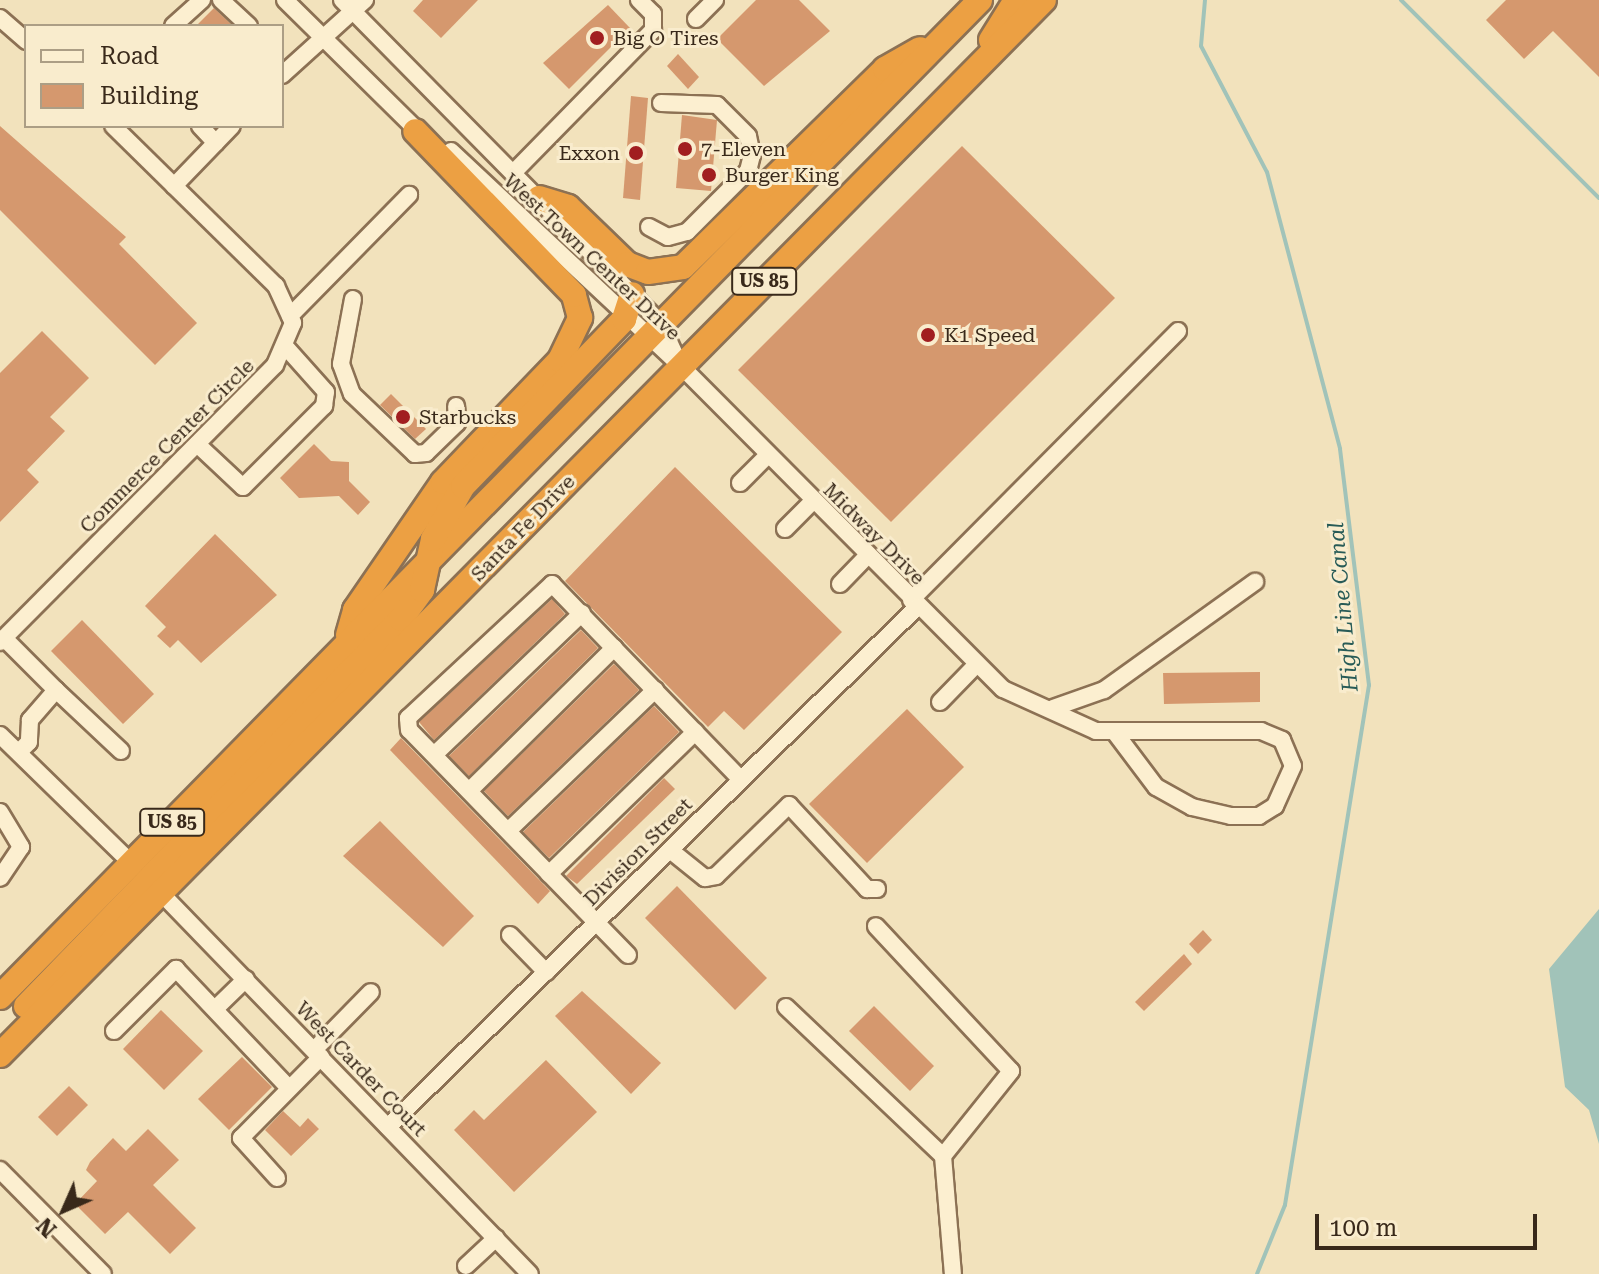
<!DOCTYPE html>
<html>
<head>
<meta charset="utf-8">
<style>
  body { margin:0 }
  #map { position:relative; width:1599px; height:1274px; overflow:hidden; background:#f2e2bc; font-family:"Roboto Serif",serif }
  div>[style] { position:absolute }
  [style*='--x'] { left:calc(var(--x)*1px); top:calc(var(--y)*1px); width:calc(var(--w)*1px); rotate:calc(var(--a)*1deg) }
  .water>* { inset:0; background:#a1c3b9 }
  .stream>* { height:4px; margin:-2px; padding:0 2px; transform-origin:2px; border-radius:2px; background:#a1c3b9 }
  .building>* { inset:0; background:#d5986e }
  .roads { filter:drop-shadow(2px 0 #8c7154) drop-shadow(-2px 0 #8c7154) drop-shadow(0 2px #8c7154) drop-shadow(0 -2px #8c7154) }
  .minor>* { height:16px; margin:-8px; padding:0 8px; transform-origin:8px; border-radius:8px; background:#fcefd0 }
  .highway>* { height:24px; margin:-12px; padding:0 12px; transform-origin:12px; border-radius:12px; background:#eca043 }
  .dots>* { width:22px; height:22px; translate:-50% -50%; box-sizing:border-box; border:4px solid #f9eccd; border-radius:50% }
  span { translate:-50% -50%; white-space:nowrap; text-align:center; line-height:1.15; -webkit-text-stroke:6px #f9eccd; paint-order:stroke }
  .shield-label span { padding:2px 6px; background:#f9eccd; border:2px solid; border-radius:6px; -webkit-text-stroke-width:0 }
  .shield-label { font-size:18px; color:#39291a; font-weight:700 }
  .poi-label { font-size:20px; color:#39291a }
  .left { translate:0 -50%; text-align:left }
  .right { translate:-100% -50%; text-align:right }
  .street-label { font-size:20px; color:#39291a }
  .water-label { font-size:22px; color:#285b57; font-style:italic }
  .legend { position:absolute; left:24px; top:24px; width:260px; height:104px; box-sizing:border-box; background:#f9eccd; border:2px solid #ac9e85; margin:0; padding:10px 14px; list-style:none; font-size:24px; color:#39291a }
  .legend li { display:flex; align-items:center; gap:16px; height:40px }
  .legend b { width:40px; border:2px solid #ac9e85 }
  .north { position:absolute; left:24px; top:1170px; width:80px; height:80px; -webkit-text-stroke:6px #f9eccd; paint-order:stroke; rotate:225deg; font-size:22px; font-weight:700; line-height:32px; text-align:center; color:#39291a }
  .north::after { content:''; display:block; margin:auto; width:28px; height:36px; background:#39291a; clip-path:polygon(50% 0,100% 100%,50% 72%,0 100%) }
  .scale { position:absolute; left:1315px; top:1214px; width:222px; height:36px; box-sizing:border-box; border:4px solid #39291a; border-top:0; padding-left:10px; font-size:24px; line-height:28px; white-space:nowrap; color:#39291a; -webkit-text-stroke:6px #f9eccd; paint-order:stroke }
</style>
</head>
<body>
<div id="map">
  <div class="water">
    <div style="clip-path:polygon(1599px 909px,1599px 1144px,1589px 1110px,1565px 1087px,1549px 969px)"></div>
  </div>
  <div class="stream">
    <div style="--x:1205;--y:0;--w:46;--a:95"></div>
    <div style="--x:1201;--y:46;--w:142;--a:62.4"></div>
    <div style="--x:1267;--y:172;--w:286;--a:75.2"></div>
    <div style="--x:1340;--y:449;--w:238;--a:83"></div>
    <div style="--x:1369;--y:685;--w:527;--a:99.18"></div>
    <div style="--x:1285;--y:1205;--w:74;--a:112.1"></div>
    <div style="--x:1401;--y:0;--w:280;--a:45"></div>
  </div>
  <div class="building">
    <div style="clip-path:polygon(423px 0,478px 0,441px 38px,413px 11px)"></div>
    <div style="clip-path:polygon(756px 0,799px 0,830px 31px,764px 86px,717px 39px)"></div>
    <div style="clip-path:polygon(1506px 0,1599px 0,1599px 77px,1553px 31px,1524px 59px,1486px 20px)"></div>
    <div style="clip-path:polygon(608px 5px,630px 28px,569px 89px,543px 63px)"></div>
    <div style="clip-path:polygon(214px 8px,233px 26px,196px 26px)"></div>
    <div style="clip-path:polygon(678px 54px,699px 77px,688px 89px,667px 66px)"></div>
    <div style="clip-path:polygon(631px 96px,648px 98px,640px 200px,623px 198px)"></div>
    <div style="clip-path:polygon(682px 115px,717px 120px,711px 191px,676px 188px)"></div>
    <div style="clip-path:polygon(0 126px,126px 237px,119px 244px,197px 323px,155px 365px,0 210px)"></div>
    <div style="clip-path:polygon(962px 146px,1115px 298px,891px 522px,738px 370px)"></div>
    <div style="clip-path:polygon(42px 331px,89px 378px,50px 417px,65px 431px,27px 470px,39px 482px,0 522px,0 373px)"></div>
    <div style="clip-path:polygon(391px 394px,426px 429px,415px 439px,380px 405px)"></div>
    <div style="clip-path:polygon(314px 444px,331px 461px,349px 462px,349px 481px,370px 502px,358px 515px,339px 496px,299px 498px,280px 478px)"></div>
    <div style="clip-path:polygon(675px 467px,842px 632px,744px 730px,724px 711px,708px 727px,565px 581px)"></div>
    <div style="clip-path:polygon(215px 534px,277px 595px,201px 663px,178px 640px,170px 648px,157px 636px,166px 627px,145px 606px)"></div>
    <div style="clip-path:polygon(552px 599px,565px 614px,434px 740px,419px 722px)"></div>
    <div style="clip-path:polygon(82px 620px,154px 694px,123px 724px,51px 651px)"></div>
    <div style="clip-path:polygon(581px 630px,598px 648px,469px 776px,449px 756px)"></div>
    <div style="clip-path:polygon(614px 664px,639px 690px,508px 816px,484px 791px)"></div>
    <div style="clip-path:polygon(1260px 672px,1260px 702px,1164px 704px,1163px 673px)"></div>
    <div style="clip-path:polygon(654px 706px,679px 732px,549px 858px,523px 832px)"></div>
    <div style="clip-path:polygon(907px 709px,964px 767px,867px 863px,809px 804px)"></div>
    <div style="clip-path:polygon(401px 738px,550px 891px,538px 904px,390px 750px)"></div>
    <div style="clip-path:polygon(664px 778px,675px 789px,577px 884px,566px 876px)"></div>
    <div style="clip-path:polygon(380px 821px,474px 916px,443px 947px,343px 856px)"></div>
    <div style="clip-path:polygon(677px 886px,767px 978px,735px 1010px,645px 918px)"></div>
    <div style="clip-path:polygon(1203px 930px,1212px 940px,1198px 954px,1189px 944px)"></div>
    <div style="clip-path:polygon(1184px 954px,1192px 964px,1144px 1011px,1135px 1002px)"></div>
    <div style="clip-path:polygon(582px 991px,661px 1063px,631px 1094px,555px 1016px)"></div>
    <div style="clip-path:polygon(874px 1006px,934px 1066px,910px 1091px,849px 1031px)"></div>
    <div style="clip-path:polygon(161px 1010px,203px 1051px,164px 1090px,123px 1049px)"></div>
    <div style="clip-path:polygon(242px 1057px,272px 1087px,229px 1130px,198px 1099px)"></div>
    <div style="clip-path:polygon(546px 1060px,597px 1112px,514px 1192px,454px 1130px,474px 1110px,484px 1120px)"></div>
    <div style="clip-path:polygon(69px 1086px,88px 1105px,57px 1136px,38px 1117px)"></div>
    <div style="clip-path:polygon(283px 1111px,300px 1127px,308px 1118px,319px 1129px,291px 1156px,265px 1130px)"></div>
    <div style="clip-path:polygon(148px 1129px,179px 1160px,153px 1185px,196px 1228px,170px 1254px,128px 1212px,105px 1234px,75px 1204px,97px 1181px,86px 1170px,90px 1162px,113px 1138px,126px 1151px)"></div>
  </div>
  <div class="roads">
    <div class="minor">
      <div style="--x:221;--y:0;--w:38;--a:43"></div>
      <div style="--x:285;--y:0;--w:194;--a:44.6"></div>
      <div style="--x:342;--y:0;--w:453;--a:45.4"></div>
      <div style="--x:660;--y:322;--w:43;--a:65.2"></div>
      <div style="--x:0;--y:18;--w:35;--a:41"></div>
      <div style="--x:696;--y:19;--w:27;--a:-45"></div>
      <div style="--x:173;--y:26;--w:39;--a:-42"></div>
      <div style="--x:282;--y:75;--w:112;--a:-42.1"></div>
      <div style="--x:200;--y:126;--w:23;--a:47"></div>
      <div style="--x:451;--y:151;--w:315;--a:43.1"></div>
      <div style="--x:681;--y:366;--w:456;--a:45.1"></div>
      <div style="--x:1003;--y:689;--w:102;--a:24.3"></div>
      <div style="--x:1096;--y:731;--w:165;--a:0"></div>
      <div style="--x:1261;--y:731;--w:23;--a:23"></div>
      <div style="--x:1282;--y:740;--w:28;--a:67"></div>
      <div style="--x:1293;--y:766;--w:44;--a:114.2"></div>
      <div style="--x:1275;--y:806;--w:19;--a:148"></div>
      <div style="--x:1259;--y:816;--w:28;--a:180"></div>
      <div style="--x:1231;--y:816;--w:40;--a:-167"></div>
      <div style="--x:1192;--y:807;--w:41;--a:-150.9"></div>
      <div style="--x:1156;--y:787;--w:66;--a:-127"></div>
      <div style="--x:514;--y:172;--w:199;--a:-45.6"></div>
      <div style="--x:653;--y:30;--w:16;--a:-90"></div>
      <div style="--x:653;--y:14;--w:20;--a:-135"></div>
      <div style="--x:174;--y:186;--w:83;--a:-46"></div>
      <div style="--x:649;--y:227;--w:21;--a:28"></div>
      <div style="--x:668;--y:237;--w:20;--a:-15"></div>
      <div style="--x:687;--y:232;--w:86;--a:-45"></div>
      <div style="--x:748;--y:171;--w:16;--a:-76"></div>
      <div style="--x:752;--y:155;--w:19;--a:-102"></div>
      <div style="--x:748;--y:136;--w:44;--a:-135"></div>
      <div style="--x:717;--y:105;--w:56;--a:-178"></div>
      <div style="--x:353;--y:299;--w:66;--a:100.5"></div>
      <div style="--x:341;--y:364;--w:32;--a:70"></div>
      <div style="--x:352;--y:394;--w:87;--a:43.6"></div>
      <div style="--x:415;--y:454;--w:11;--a:-5"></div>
      <div style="--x:426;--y:453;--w:43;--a:-44.1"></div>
      <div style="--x:457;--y:423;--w:17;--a:-93"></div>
      <div style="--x:290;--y:316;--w:170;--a:-45.5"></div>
      <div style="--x:197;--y:444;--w:63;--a:43.1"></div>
      <div style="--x:243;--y:487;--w:115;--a:-45"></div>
      <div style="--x:324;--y:406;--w:14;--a:-82"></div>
      <div style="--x:326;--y:392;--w:63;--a:-131.8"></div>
      <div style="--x:740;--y:483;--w:40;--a:-45"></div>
      <div style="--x:785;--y:529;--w:40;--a:-45"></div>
      <div style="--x:840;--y:584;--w:39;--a:-46"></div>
      <div style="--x:911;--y:600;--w:379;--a:-45.2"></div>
      <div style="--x:4;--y:638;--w:74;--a:45"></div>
      <div style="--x:56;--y:690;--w:40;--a:131"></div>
      <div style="--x:30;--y:720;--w:22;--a:93"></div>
      <div style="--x:29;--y:742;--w:14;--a:135"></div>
      <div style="--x:0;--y:642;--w:390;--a:-45.2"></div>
      <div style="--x:275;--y:365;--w:46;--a:-66.8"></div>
      <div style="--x:293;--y:323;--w:41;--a:-114.7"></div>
      <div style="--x:276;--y:286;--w:228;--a:-135.5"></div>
      <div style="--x:56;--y:690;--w:89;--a:43.2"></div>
      <div style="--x:940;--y:702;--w:53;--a:-45.8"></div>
      <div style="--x:1053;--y:708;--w:54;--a:-19.4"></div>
      <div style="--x:1104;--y:690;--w:186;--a:-35.6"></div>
      <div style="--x:0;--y:735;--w:183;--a:44.3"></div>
      <div style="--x:434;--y:755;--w:205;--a:-43.8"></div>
      <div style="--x:469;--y:791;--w:204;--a:-44.6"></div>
      <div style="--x:0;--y:812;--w:41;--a:59"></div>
      <div style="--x:21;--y:847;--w:37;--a:124"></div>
      <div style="--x:508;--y:831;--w:204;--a:-43.8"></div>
      <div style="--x:670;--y:850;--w:45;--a:38.7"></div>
      <div style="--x:705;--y:878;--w:11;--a:-10"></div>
      <div style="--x:716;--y:876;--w:102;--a:-44.2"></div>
      <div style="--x:789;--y:805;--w:115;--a:47.1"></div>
      <div style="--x:867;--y:889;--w:10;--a:0"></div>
      <div style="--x:549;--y:874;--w:204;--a:-44.2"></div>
      <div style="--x:161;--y:893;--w:530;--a:45.92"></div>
      <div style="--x:510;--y:935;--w:52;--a:45.8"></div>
      <div style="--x:628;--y:955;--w:314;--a:-134.2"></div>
      <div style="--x:409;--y:730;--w:12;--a:-95"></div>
      <div style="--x:408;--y:718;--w:197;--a:-42.9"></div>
      <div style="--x:552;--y:584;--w:272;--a:46"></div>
      <div style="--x:786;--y:1007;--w:216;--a:43.5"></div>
      <div style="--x:943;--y:1156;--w:109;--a:-51.3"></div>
      <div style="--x:1011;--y:1071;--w:198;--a:-133"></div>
      <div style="--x:215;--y:1009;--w:43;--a:-44.1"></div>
      <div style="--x:114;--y:1031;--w:88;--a:-45"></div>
      <div style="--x:176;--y:969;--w:164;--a:46.5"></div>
      <div style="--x:314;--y:1050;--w:81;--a:-45.5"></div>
      <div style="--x:388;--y:1127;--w:742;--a:-44.51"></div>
      <div style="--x:943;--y:1156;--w:118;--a:85.2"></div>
      <div style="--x:0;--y:1170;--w:146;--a:45.3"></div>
      <div style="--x:277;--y:1178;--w:54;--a:-132"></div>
      <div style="--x:241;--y:1138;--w:114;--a:-45.4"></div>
      <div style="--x:466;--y:1266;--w:41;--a:-43"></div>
    </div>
    <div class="highway">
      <div style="--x:991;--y:40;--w:47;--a:-58"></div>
      <div style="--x:539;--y:198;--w:30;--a:17"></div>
      <div style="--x:568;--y:207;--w:82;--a:44"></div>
      <div style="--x:627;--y:264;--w:22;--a:21"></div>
      <div style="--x:648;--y:272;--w:35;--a:-8"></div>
      <div style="--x:683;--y:267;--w:283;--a:-44.4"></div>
      <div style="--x:885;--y:69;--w:40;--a:-29.7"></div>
      <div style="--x:348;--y:635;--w:26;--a:-74"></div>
      <div style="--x:355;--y:610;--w:155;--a:-55.5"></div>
      <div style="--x:443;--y:482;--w:169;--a:-46.2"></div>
      <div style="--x:560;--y:360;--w:47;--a:-64.5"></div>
      <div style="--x:580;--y:318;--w:24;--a:-105"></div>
      <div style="--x:574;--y:295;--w:228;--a:-134.1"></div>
      <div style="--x:0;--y:997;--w:1398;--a:-45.49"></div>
      <div style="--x:26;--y:1006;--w:539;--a:-45.9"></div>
      <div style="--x:401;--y:619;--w:36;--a:-54"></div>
      <div style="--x:422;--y:590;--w:52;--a:-77.8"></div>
      <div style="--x:433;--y:539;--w:61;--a:-60.5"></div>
      <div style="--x:463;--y:486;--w:232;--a:-46"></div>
      <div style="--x:624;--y:319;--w:26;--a:-72"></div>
      <div style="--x:0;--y:1055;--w:1484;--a:-45.3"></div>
    </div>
  </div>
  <div class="dots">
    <div style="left:597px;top:38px;background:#a11e20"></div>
    <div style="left:685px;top:149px;background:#a11e20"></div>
    <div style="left:636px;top:153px;background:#a11e20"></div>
    <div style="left:709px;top:175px;background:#a11e20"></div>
    <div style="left:928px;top:335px;background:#a11e20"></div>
    <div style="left:403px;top:417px;background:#a11e20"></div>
  </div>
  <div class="shield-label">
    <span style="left:764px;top:281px">US 85</span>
    <span style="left:172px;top:822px">US 85</span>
  </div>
  <div class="poi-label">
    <span class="left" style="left:613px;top:38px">Big O Tires</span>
    <span class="left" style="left:701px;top:149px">7-Eleven</span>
    <span class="right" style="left:620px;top:153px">Exxon</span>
    <span class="left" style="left:725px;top:175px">Burger King</span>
    <span class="left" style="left:944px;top:335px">K1 Speed</span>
    <span class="left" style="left:419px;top:417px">Starbucks</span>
  </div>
  <div class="street-label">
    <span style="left:592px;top:257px;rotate:43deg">West Town Center Drive</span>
    <span style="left:167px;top:446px;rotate:-45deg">Commerce Center Circle</span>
    <span style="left:523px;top:528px;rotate:-46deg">Santa Fe Drive</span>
    <span style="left:874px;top:534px;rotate:45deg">Midway Drive</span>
    <span style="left:638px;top:852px;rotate:-45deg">Division Street</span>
    <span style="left:361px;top:1069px;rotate:46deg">West Carder Court</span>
  </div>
  <div class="water-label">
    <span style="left:1343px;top:607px;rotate:-95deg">High Line Canal</span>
  </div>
  <ul class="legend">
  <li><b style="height:10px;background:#fcefd0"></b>Road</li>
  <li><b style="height:22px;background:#d5986e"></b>Building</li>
  </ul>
  <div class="north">N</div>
  <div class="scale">100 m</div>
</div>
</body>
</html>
